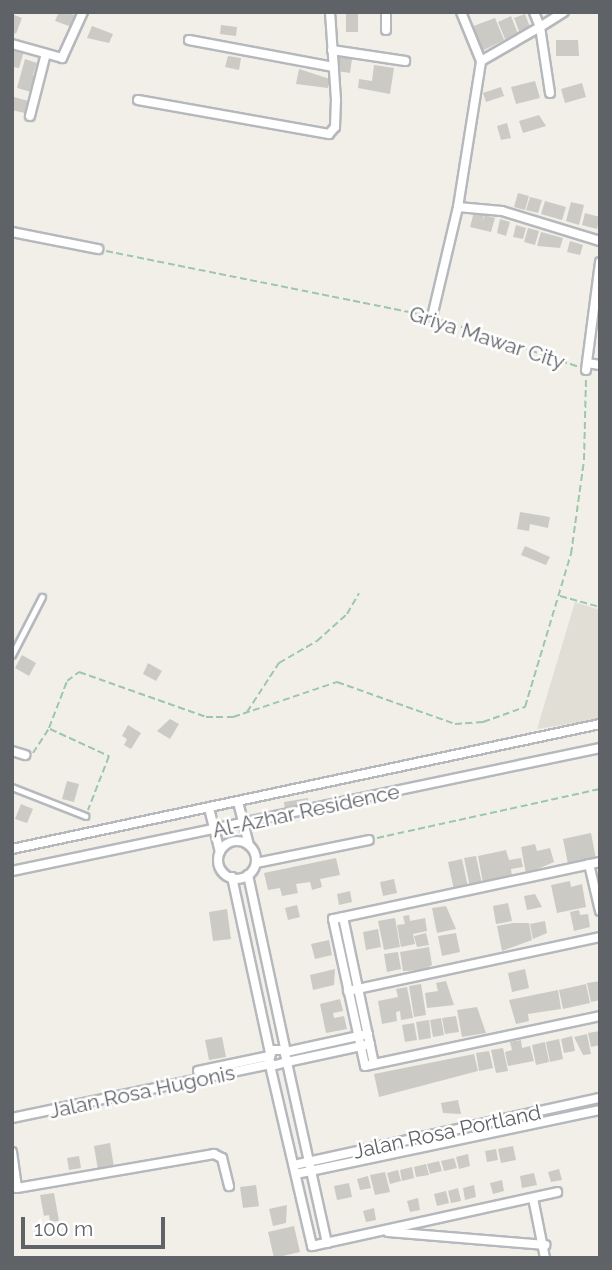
<!DOCTYPE html>
<html>
<head>
<meta charset="utf-8">
<style>
  body { margin:0 }
  #map { position:relative; width:612px; height:1270px; overflow:hidden; background:#f1efe8; font-family:Raleway,sans-serif }
  div>[style] { position:absolute }
  [style*='--x'] { left:calc(var(--x)*1px); top:calc(var(--y)*1px); width:calc(var(--w)*1px); rotate:calc(var(--a)*1deg) }
  .education>* { inset:0; background:#e1ded6 }
  .building>* { inset:0; background:#cccac5 }
  .path>* { height:2px; margin-top:-1px; transform-origin:0; background:repeating-linear-gradient(90deg,#9cc7a9 0 7px,transparent 0 10.5px) }
  .roads { filter:drop-shadow(2px 0 #b5b8bc) drop-shadow(-2px 0 #b5b8bc) drop-shadow(0 2px #b5b8bc) drop-shadow(0 -2px #b5b8bc) }
  .service>* { height:4.5px; margin:-2.25px; padding:0 2.25px; transform-origin:2.25px; border-radius:2.25px; background:#fff }
  .minor>* { height:8px; margin:-4px; padding:0 4px; transform-origin:4px; border-radius:4px; background:#fff }
  .minor>.ring { margin:-4px; padding:0; box-sizing:content-box; background:none; border:8px solid #fff; border-radius:50% }
  span { translate:-50% -50%; white-space:nowrap; text-align:center; line-height:1.15; -webkit-text-stroke:5px #fff; paint-order:stroke }
  .street-label { font-size:21px; color:#5f6368 }
  .frame { position:absolute; inset:0; border:14px solid #5f6368; pointer-events:none }
  .scale { position:absolute; left:21px; top:1217px; width:144px; height:32px; box-sizing:border-box; border:4px solid #5f6368; border-top:0; padding-left:9px; font-size:21px; line-height:24px; white-space:nowrap; color:#5f6368; -webkit-text-stroke:5px #fff; paint-order:stroke }
</style>
</head>
<body>
<div id="map">
  <div class="education">
    <div style="clip-path:polygon(575px 602px,600px 610px,600px 719px,537px 729px)"></div>
  </div>
  <div class="building">
    <div style="clip-path:polygon(59px 12px,76px 15px,72px 27px,55px 21px)"></div>
    <div style="clip-path:polygon(346px 12px,358px 12px,358px 32px,346px 32px)"></div>
    <div style="clip-path:polygon(12px 14px,22px 18px,16px 34px,12px 32px)"></div>
    <div style="clip-path:polygon(525px 14px,530px 27px,519px 31px,514px 18px)"></div>
    <div style="clip-path:polygon(511px 16px,518px 34px,505px 39px,498px 22px)"></div>
    <div style="clip-path:polygon(495px 18px,504px 40px,482px 51px,468px 28px)"></div>
    <div style="clip-path:polygon(221px 25px,237px 27px,236px 36px,220px 34px)"></div>
    <div style="clip-path:polygon(92px 26px,113px 34px,109px 43px,87px 38px)"></div>
    <div style="clip-path:polygon(556px 40px,578px 40px,579px 56px,556px 56px)"></div>
    <div style="clip-path:polygon(12px 48px,24px 51px,19px 68px,12px 67px)"></div>
    <div style="clip-path:polygon(228px 56px,241px 58px,239px 70px,225px 67px)"></div>
    <div style="clip-path:polygon(339px 57px,352px 59px,350px 73px,337px 71px)"></div>
    <div style="clip-path:polygon(25px 59px,37px 63px,33px 75px,40px 77px,35px 93px,17px 88px)"></div>
    <div style="clip-path:polygon(374px 65px,394px 68px,390px 94px,358px 88px,359px 79px,372px 81px)"></div>
    <div style="clip-path:polygon(299px 69px,330px 79px,328px 88px,296px 84px)"></div>
    <div style="clip-path:polygon(535px 81px,540px 98px,516px 104px,511px 87px)"></div>
    <div style="clip-path:polygon(582px 83px,586px 97px,565px 103px,561px 89px)"></div>
    <div style="clip-path:polygon(501px 87px,504px 96px,486px 102px,483px 93px)"></div>
    <div style="clip-path:polygon(14px 97px,32px 102px,29px 114px,12px 110px)"></div>
    <div style="clip-path:polygon(539px 115px,546px 126px,523px 133px,519px 121px)"></div>
    <div style="clip-path:polygon(507px 123px,511px 138px,501px 140px,497px 126px)"></div>
    <div style="clip-path:polygon(518px 193px,529px 196px,525px 210px,514px 207px)"></div>
    <div style="clip-path:polygon(530px 197px,542px 200px,538px 213px,526px 210px)"></div>
    <div style="clip-path:polygon(545px 201px,566px 207px,562px 220px,541px 214px)"></div>
    <div style="clip-path:polygon(571px 202px,584px 205px,579px 225px,566px 221px)"></div>
    <div style="clip-path:polygon(474px 212px,484px 215px,482px 222px,485px 215px,495px 218px,491px 232px,470px 227px)"></div>
    <div style="clip-path:polygon(585px 213px,600px 217px,597px 229px,582px 225px)"></div>
    <div style="clip-path:polygon(500px 219px,510px 222px,506px 236px,497px 233px)"></div>
    <div style="clip-path:polygon(516px 225px,526px 228px,523px 239px,513px 237px)"></div>
    <div style="clip-path:polygon(528px 228px,539px 231px,535px 245px,524px 242px)"></div>
    <div style="clip-path:polygon(541px 232px,563px 238px,560px 248px,537px 246px)"></div>
    <div style="clip-path:polygon(570px 241px,583px 245px,580px 255px,567px 252px)"></div>
    <div style="clip-path:polygon(520px 512px,550px 517px,548px 528px,530px 524px,529px 531px,517px 529px)"></div>
    <div style="clip-path:polygon(525px 546px,550px 557px,546px 565px,521px 555px)"></div>
    <div style="clip-path:polygon(22px 655px,36px 663px,29px 676px,15px 668px)"></div>
    <div style="clip-path:polygon(148px 663px,162px 671px,156px 681px,143px 674px)"></div>
    <div style="clip-path:polygon(170px 719px,179px 724px,170px 739px,157px 731px)"></div>
    <div style="clip-path:polygon(128px 725px,141px 733px,131px 749px,124px 745px,127px 739px,122px 736px)"></div>
    <div style="clip-path:polygon(67px 781px,79px 784px,74px 802px,62px 799px)"></div>
    <div style="clip-path:polygon(308px 798px,309px 806px,285px 810px,284px 802px)"></div>
    <div style="clip-path:polygon(21px 804px,33px 809px,27px 823px,15px 819px)"></div>
    <div style="clip-path:polygon(591px 833px,596px 859px,568px 864px,563px 839px)"></div>
    <div style="clip-path:polygon(535px 844px,537px 851px,550px 848px,554px 862px,526px 874px,521px 847px)"></div>
    <div style="clip-path:polygon(506px 850px,509px 860px,521px 858px,523px 867px,511px 869px,512px 877px,483px 883px,478px 856px)"></div>
    <div style="clip-path:polygon(476px 856px,482px 884px,470px 887px,464px 858px)"></div>
    <div style="clip-path:polygon(336px 858px,340px 875px,320px 879px,322px 887px,312px 890px,310px 882px,296px 884px,298px 893px,282px 896px,280px 888px,268px 890px,264px 873px)"></div>
    <div style="clip-path:polygon(462px 859px,468px 887px,454px 890px,448px 862px)"></div>
    <div style="clip-path:polygon(394px 879px,397px 893px,383px 896px,380px 882px)"></div>
    <div style="clip-path:polygon(570px 881px,571px 887px,582px 884px,586px 907px,557px 913px,551px 885px)"></div>
    <div style="clip-path:polygon(350px 891px,352px 902px,339px 905px,337px 894px)"></div>
    <div style="clip-path:polygon(535px 894px,542px 907px,527px 910px,524px 896px)"></div>
    <div style="clip-path:polygon(508px 903px,512px 921px,496px 924px,493px 906px)"></div>
    <div style="clip-path:polygon(297px 905px,300px 917px,288px 920px,285px 908px)"></div>
    <div style="clip-path:polygon(446px 906px,456px 929px,437px 933px,432px 908px)"></div>
    <div style="clip-path:polygon(227px 909px,231px 939px,213px 941px,209px 912px)"></div>
    <div style="clip-path:polygon(579px 910px,580px 915px,588px 914px,590px 927px,574px 931px,570px 912px)"></div>
    <div style="clip-path:polygon(409px 915px,410px 921px,425px 918px,427px 931px,413px 934px,415px 944px,401px 947px,397px 925px,405px 924px,403px 916px)"></div>
    <div style="clip-path:polygon(395px 918px,400px 947px,384px 950px,378px 921px)"></div>
    <div style="clip-path:polygon(545px 921px,547px 933px,533px 939px,530px 924px)"></div>
    <div style="clip-path:polygon(513px 923px,529px 923px,532px 940px,502px 951px,497px 926px)"></div>
    <div style="clip-path:polygon(378px 929px,381px 947px,366px 950px,363px 932px)"></div>
    <div style="clip-path:polygon(426px 933px,429px 945px,417px 947px,414px 936px)"></div>
    <div style="clip-path:polygon(456px 933px,460px 952px,442px 956px,438px 936px)"></div>
    <div style="clip-path:polygon(329px 940px,332px 955px,315px 959px,311px 944px)"></div>
    <div style="clip-path:polygon(429px 947px,432px 965px,424px 970px,403px 971px,400px 952px)"></div>
    <div style="clip-path:polygon(398px 952px,401px 969px,387px 972px,384px 954px)"></div>
    <div style="clip-path:polygon(335px 969px,334px 985px,313px 990px,310px 975px)"></div>
    <div style="clip-path:polygon(525px 969px,529px 988px,512px 992px,508px 973px)"></div>
    <div style="clip-path:polygon(446px 981px,454px 1005px,427px 1008px,425px 993px,438px 991px,436px 983px)"></div>
    <div style="clip-path:polygon(600px 981px,600px 1000px,591px 1002px,587px 983px)"></div>
    <div style="clip-path:polygon(421px 984px,426px 1015px,414px 1017px,409px 986px)"></div>
    <div style="clip-path:polygon(586px 984px,590px 1003px,563px 1009px,559px 990px)"></div>
    <div style="clip-path:polygon(407px 987px,413px 1018px,401px 1020px,400px 1011px,396px 1012px,397px 1021px,382px 1024px,378px 1001px,398px 997px,396px 989px)"></div>
    <div style="clip-path:polygon(558px 990px,561px 1009px,528px 1014px,529px 1021px,516px 1024px,509px 1000px)"></div>
    <div style="clip-path:polygon(340px 999px,343px 1011px,333px 1013px,334px 1018px,344px 1016px,347px 1029px,326px 1033px,320px 1004px)"></div>
    <div style="clip-path:polygon(477px 1007px,486px 1033px,462px 1037px,457px 1010px)"></div>
    <div style="clip-path:polygon(456px 1016px,459px 1032px,445px 1034px,442px 1018px)"></div>
    <div style="clip-path:polygon(441px 1018px,444px 1035px,433px 1037px,430px 1020px)"></div>
    <div style="clip-path:polygon(429px 1020px,431px 1038px,419px 1040px,416px 1022px)"></div>
    <div style="clip-path:polygon(414px 1023px,417px 1040px,405px 1042px,402px 1025px)"></div>
    <div style="clip-path:polygon(600px 1031px,600px 1045px,591px 1047px,588px 1033px)"></div>
    <div style="clip-path:polygon(587px 1034px,591px 1054px,583px 1055px,574px 1037px)"></div>
    <div style="clip-path:polygon(572px 1036px,575px 1051px,564px 1053px,561px 1039px)"></div>
    <div style="clip-path:polygon(222px 1037px,226px 1057px,209px 1060px,205px 1040px)"></div>
    <div style="clip-path:polygon(559px 1039px,563px 1059px,550px 1062px,546px 1042px)"></div>
    <div style="clip-path:polygon(521px 1040px,522px 1048px,530px 1046px,534px 1061px,508px 1066px,505px 1052px,512px 1050px,510px 1042px)"></div>
    <div style="clip-path:polygon(545px 1042px,549px 1062px,536px 1065px,532px 1045px)"></div>
    <div style="clip-path:polygon(503px 1048px,508px 1071px,496px 1073px,491px 1050px)"></div>
    <div style="clip-path:polygon(489px 1051px,493px 1068px,479px 1071px,476px 1053px)"></div>
    <div style="clip-path:polygon(474px 1054px,478px 1071px,379px 1097px,374px 1074px)"></div>
    <div style="clip-path:polygon(458px 1100px,461px 1114px,443px 1113px,441px 1103px)"></div>
    <div style="clip-path:polygon(110px 1143px,114px 1167px,98px 1170px,94px 1146px)"></div>
    <div style="clip-path:polygon(513px 1146px,516px 1160px,501px 1163px,498px 1149px)"></div>
    <div style="clip-path:polygon(496px 1149px,498px 1160px,487px 1162px,485px 1151px)"></div>
    <div style="clip-path:polygon(468px 1154px,470px 1166px,459px 1169px,456px 1157px)"></div>
    <div style="clip-path:polygon(79px 1156px,81px 1168px,69px 1170px,67px 1158px)"></div>
    <div style="clip-path:polygon(454px 1158px,457px 1168px,444px 1171px,441px 1161px)"></div>
    <div style="clip-path:polygon(439px 1161px,442px 1171px,430px 1174px,427px 1164px)"></div>
    <div style="clip-path:polygon(426px 1164px,429px 1175px,416px 1177px,414px 1167px)"></div>
    <div style="clip-path:polygon(412px 1167px,414px 1178px,402px 1181px,400px 1170px)"></div>
    <div style="clip-path:polygon(559px 1169px,562px 1180px,551px 1182px,548px 1172px)"></div>
    <div style="clip-path:polygon(398px 1170px,401px 1181px,390px 1184px,387px 1173px)"></div>
    <div style="clip-path:polygon(385px 1172px,390px 1192px,375px 1195px,370px 1175px)"></div>
    <div style="clip-path:polygon(534px 1173px,537px 1185px,522px 1188px,520px 1176px)"></div>
    <div style="clip-path:polygon(368px 1176px,371px 1188px,360px 1190px,357px 1179px)"></div>
    <div style="clip-path:polygon(502px 1180px,504px 1191px,493px 1194px,490px 1183px)"></div>
    <div style="clip-path:polygon(349px 1183px,352px 1197px,337px 1200px,334px 1186px)"></div>
    <div style="clip-path:polygon(256px 1185px,259px 1206px,243px 1208px,240px 1187px)"></div>
    <div style="clip-path:polygon(474px 1185px,476px 1197px,465px 1200px,463px 1188px)"></div>
    <div style="clip-path:polygon(458px 1188px,461px 1201px,451px 1203px,448px 1191px)"></div>
    <div style="clip-path:polygon(446px 1191px,449px 1203px,437px 1206px,434px 1194px)"></div>
    <div style="clip-path:polygon(54px 1193px,59px 1221px,50px 1222px,49px 1215px,44px 1216px,40px 1195px)"></div>
    <div style="clip-path:polygon(418px 1198px,420px 1210px,410px 1212px,407px 1201px)"></div>
    <div style="clip-path:polygon(287px 1205px,286px 1223px,273px 1226px,269px 1209px)"></div>
    <div style="clip-path:polygon(374px 1208px,376px 1220px,366px 1222px,363px 1211px)"></div>
    <div style="clip-path:polygon(294px 1226px,300px 1252px,274px 1258px,268px 1232px)"></div>
  </div>
  <div class="path">
    <div style="--x:106;--y:251;--w:323;--a:11.4"></div>
    <div style="--x:441;--y:320;--w:146;--a:18.8"></div>
    <div style="--x:560;--y:596;--w:41;--a:15.4"></div>
    <div style="--x:247;--y:712;--w:59;--a:-56.9"></div>
    <div style="--x:279;--y:663;--w:44;--a:-30.1"></div>
    <div style="--x:317;--y:641;--w:40;--a:-42"></div>
    <div style="--x:347;--y:614;--w:24;--a:-60"></div>
    <div style="--x:50;--y:729;--w:65;--a:24.6"></div>
    <div style="--x:109;--y:756;--w:58;--a:111.3"></div>
    <div style="--x:33;--y:753;--w:30;--a:-57"></div>
    <div style="--x:49;--y:728;--w:50;--a:-69"></div>
    <div style="--x:67;--y:681;--w:15;--a:-37"></div>
    <div style="--x:79;--y:672;--w:135;--a:19.5"></div>
    <div style="--x:206;--y:717;--w:27;--a:0"></div>
    <div style="--x:233;--y:717;--w:110;--a:-18.6"></div>
    <div style="--x:337;--y:682;--w:125;--a:19.6"></div>
    <div style="--x:455;--y:724;--w:28;--a:-4"></div>
    <div style="--x:483;--y:722;--w:45;--a:-19.7"></div>
    <div style="--x:525;--y:707;--w:160;--a:-73.3"></div>
    <div style="--x:571;--y:554;--w:95;--a:-82.1"></div>
    <div style="--x:584;--y:460;--w:82;--a:-88.6"></div>
    <div style="--x:377;--y:838;--w:228;--a:-12.4"></div>
  </div>
  <div class="roads">
    <div class="service">
      <div style="--x:12;--y:655;--w:65;--a:-62.7"></div>
      <div style="--x:12;--y:787;--w:79;--a:21.4"></div>
    </div>
    <div class="minor">
      <div style="--x:386;--y:12;--w:18;--a:90"></div>
      <div style="--x:189;--y:40;--w:147;--a:10.6"></div>
      <div style="--x:12;--y:44;--w:52;--a:15.6"></div>
      <div style="--x:62;--y:58;--w:51;--a:-65.5"></div>
      <div style="--x:332;--y:50;--w:74;--a:8.6"></div>
      <div style="--x:481;--y:61;--w:68;--a:-30"></div>
      <div style="--x:540;--y:27;--w:16;--a:-112"></div>
      <div style="--x:550;--y:93;--w:67;--a:-98.6"></div>
      <div style="--x:540;--y:27;--w:28;--a:-32"></div>
      <div style="--x:138;--y:100;--w:194;--a:10.1"></div>
      <div style="--x:329;--y:134;--w:9;--a:-49"></div>
      <div style="--x:335;--y:127;--w:27;--a:-88"></div>
      <div style="--x:336;--y:100;--w:88;--a:-93.9"></div>
      <div style="--x:30;--y:116;--w:61;--a:-75.7"></div>
      <div style="--x:458;--y:207;--w:44;--a:5.2"></div>
      <div style="--x:502;--y:211;--w:102;--a:17"></div>
      <div style="--x:12;--y:232;--w:88;--a:11.2"></div>
      <div style="--x:432;--y:317;--w:113;--a:-76.7"></div>
      <div style="--x:458;--y:207;--w:148;--a:-81"></div>
      <div style="--x:481;--y:61;--w:53;--a:-112.2"></div>
      <div style="--x:587;--y:363;--w:13;--a:9"></div>
      <div style="--x:586;--y:370;--w:109;--a:-82.6"></div>
      <div style="--x:12;--y:751;--w:14;--a:17"></div>
      <div style="--x:238;--y:802;--w:44;--a:75.7"></div>
      <div style="--x:209;--y:808;--w:45;--a:76"></div>
      <div class="ring" style="left:218px;top:841px;width:30px;height:30px"></div>
      <div style="--x:12;--y:849;--w:601;--a:-12"></div>
      <div style="--x:600;--y:862;--w:273;--a:167.9"></div>
      <div style="--x:333;--y:919;--w:150;--a:77.7"></div>
      <div style="--x:365;--y:1066;--w:240;--a:-12"></div>
      <div style="--x:256;--y:863;--w:115;--a:-11.5"></div>
      <div style="--x:589;--y:864;--w:48;--a:76.8"></div>
      <div style="--x:12;--y:871;--w:601;--a:-11.81"></div>
      <div style="--x:248;--y:875;--w:181;--a:77.9"></div>
      <div style="--x:286;--y:1052;--w:84;--a:-12.4"></div>
      <div style="--x:232;--y:877;--w:180;--a:77.8"></div>
      <div style="--x:343;--y:917;--w:150;--a:78.1"></div>
      <div style="--x:348;--y:991;--w:258;--a:-12.1"></div>
      <div style="--x:272;--y:1066;--w:16;--a:-15"></div>
      <div style="--x:287;--y:1062;--w:12;--a:-104"></div>
      <div style="--x:284;--y:1050;--w:12;--a:180"></div>
      <div style="--x:272;--y:1050;--w:11;--a:105"></div>
      <div style="--x:269;--y:1061;--w:190;--a:76.9"></div>
      <div style="--x:312;--y:1246;--w:251;--a:-12.4"></div>
      <div style="--x:198;--y:1071;--w:73;--a:-11.9"></div>
      <div style="--x:12;--y:1118;--w:265;--a:-11.8"></div>
      <div style="--x:12;--y:1152;--w:36;--a:82"></div>
      <div style="--x:294;--y:1165;--w:313;--a:-12.4"></div>
      <div style="--x:296;--y:1174;--w:311;--a:-11.9"></div>
      <div style="--x:12;--y:1184;--w:6;--a:39"></div>
      <div style="--x:17;--y:1188;--w:200;--a:-9.8"></div>
      <div style="--x:214;--y:1154;--w:9;--a:27"></div>
      <div style="--x:222;--y:1158;--w:29;--a:76"></div>
      <div style="--x:533;--y:1198;--w:61;--a:78.7"></div>
      <div style="--x:388;--y:1232;--w:158;--a:4.7"></div>
      <div style="--x:327;--y:1243;--w:185;--a:-102.5"></div>
      <div style="--x:287;--y:1062;--w:85;--a:-12.2"></div>
    </div>
  </div>
  <div class="street-label">
    <span style="left:487px;top:338px;rotate:18deg">Griya Mawar City</span>
    <span style="left:306px;top:811px;rotate:-12deg">Al-Azhar Residence</span>
    <span style="left:142px;top:1092px;rotate:-12deg">Jalan Rosa Hugonis</span>
    <span style="left:447px;top:1132px;rotate:-12deg">Jalan Rosa Portland</span>
  </div>
  <div class="frame"></div>
  <div class="scale">100 m</div>
</div>
</body>
</html>
